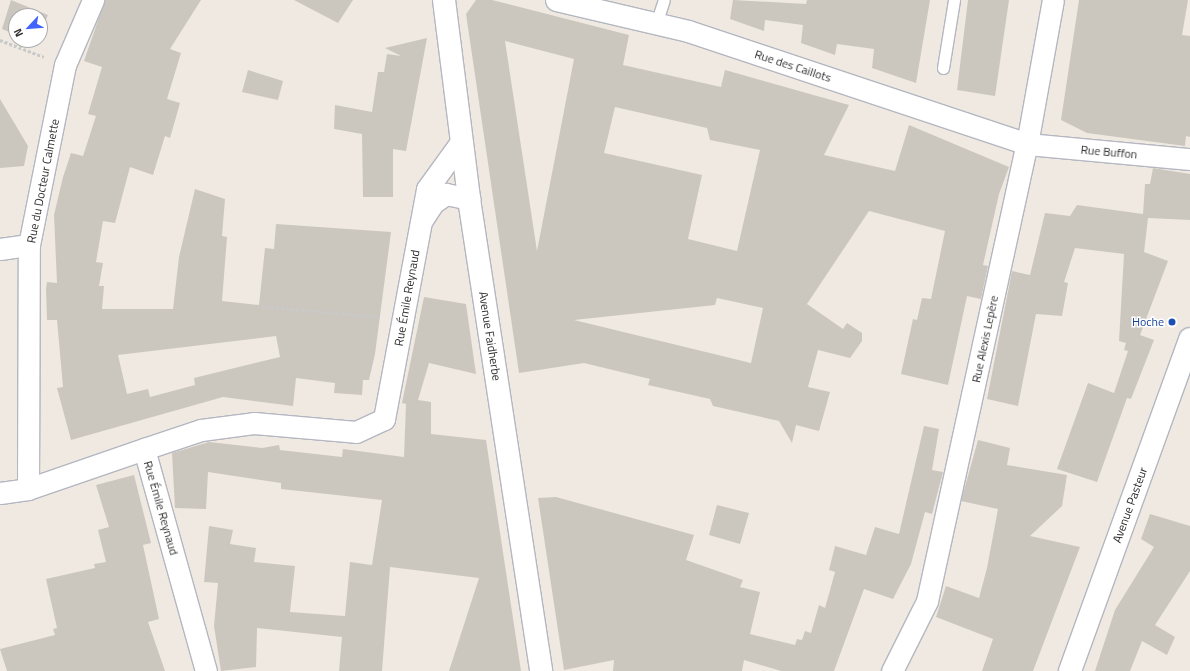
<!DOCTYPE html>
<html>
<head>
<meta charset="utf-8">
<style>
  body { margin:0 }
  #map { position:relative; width:1190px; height:671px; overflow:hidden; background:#efe9e1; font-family:"Titillium Web",sans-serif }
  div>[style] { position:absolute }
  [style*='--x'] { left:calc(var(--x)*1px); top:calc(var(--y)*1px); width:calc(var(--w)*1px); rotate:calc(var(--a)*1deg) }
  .building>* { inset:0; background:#cbc7bf }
  .path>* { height:2.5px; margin-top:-1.25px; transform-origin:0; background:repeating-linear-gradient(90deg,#c9c9c9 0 3px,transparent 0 5px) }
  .roads { filter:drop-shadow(1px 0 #b4b7c1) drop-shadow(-1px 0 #b4b7c1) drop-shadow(0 1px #b4b7c1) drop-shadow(0 -1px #b4b7c1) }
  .lane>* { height:11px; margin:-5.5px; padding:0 5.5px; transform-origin:5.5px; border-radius:5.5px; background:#fff }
  .street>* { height:21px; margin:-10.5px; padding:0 10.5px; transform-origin:10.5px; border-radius:10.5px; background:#fff }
  .secondary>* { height:22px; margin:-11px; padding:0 11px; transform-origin:11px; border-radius:11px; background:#fff }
  .dots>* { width:11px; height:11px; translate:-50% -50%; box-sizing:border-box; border:2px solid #fff; border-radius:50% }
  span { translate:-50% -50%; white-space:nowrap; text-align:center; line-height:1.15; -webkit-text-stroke:3px #fff; paint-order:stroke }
  .street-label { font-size:12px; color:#2e2e2e }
  .transit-label { font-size:12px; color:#164399 }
  .right { translate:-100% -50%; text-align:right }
  .north { position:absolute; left:8px; top:8px; width:40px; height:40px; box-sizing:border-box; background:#fff; border:1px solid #ababab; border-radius:50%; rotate:244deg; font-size:11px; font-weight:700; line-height:16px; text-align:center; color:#2e2e2e }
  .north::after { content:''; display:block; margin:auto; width:14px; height:18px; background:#4264fb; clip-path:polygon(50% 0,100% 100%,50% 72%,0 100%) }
</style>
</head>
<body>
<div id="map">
  <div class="building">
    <div style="clip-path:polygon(11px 0,48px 15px,40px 33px,40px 16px,16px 16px,16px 35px,2px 29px)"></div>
    <div style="clip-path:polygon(evenodd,105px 0,201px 0,170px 49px,181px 53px,167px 99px,180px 103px,170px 138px,165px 136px,153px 175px,130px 167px,115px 223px,103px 221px,96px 262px,103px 263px,99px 286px,104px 286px,102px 309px,173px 309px,179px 257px,195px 189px,225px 199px,222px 236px,227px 237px,222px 301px,259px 305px,265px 248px,274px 249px,276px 224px,391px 232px,375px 354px,369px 380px,363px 380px,362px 395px,334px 393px,335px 383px,296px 378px,293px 406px,223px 397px,71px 440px,57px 388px,63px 387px,57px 320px,47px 320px,46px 289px,47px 282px,57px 283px,54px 215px,63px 177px,71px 153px,83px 156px,96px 116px,88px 114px,102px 67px,84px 61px,105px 0,276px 336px,280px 357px,194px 378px,195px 385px,150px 397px,148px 389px,127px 394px,118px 355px,276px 336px)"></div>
    <div style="clip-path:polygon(294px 0,353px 0,338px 23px)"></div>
    <div style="clip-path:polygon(evenodd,476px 0,492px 0,629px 35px,623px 65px,721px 87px,725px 70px,849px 105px,824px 155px,895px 171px,909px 125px,1009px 167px,999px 194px,983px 265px,988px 266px,981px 299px,967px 296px,948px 385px,901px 374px,913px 319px,917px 320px,922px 298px,931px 299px,945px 231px,869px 211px,807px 304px,843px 329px,847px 323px,862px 333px,862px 341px,850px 358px,818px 350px,808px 387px,830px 392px,819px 431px,796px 425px,792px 443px,779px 421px,713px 406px,710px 399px,648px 385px,650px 379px,584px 363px,519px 373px,466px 14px,476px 0,505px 41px,574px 59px,537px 251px,505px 41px,476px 0,615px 107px,707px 128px,710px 140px,760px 150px,737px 251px,688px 239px,702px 175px,604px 153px,615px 107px,476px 0,717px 298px,763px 308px,751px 363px,574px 320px,715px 305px,717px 298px)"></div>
    <div style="clip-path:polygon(733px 0,806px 4px,807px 0,930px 0,916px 83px,872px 68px,874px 49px,837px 44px,835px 55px,801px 43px,803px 25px,765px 20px,764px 31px,730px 19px)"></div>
    <div style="clip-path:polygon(968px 0,1009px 0,995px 96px,957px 90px)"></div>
    <div style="clip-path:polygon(1079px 0,1188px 0,1182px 35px,1190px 36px,1190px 137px,1186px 136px,1185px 146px,1087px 133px,1061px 120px)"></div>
    <div style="clip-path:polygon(427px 38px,406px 151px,393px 149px,393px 197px,363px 197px,362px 134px,334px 129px,335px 105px,372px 112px,378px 72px,384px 72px,387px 54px,401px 56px,385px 48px)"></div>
    <div style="clip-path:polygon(248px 70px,283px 81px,278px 100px,242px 92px)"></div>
    <div style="clip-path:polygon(0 99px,28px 146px,24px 166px,0 168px)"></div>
    <div style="clip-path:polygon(1153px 168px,1190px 174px,1190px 220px,1148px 218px,1144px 252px,1168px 261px,1140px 335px,1154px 340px,1131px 399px,1127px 398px,1097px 482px,1057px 469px,1088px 383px,1114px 393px,1128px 351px,1124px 350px,1126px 343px,1119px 341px,1124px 254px,1075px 248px,1064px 282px,1068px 283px,1062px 316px,1036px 314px,1018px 406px,987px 399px,1012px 271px,1030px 275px,1045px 213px,1070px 216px,1077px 205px,1143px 214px,1145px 184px,1150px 184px)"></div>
    <div style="clip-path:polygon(424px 297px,466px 304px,476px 374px,429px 363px,418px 400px,431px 402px,431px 434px,486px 440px,521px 671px,449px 671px,479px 578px,390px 567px,382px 671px,339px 671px,342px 637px,257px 628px,256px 667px,221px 671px,214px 626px,218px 583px,204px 582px,209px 526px,233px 530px,230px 544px,256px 548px,254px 562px,295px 566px,290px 612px,345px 616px,350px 562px,372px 565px,382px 500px,281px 489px,281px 483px,208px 472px,206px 509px,175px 508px,172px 453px,209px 442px,262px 448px,279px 445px,280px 450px,342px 457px,343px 449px,404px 457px,406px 404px,402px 403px)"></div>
    <div style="clip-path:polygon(924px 426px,939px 429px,932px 470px,943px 472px,932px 514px,925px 512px,911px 564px,893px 599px,864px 589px,834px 671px,781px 671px,744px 660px,742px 671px,613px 671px,614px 660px,564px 670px,538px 498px,556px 497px,694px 535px,686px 560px,743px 580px,740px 587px,760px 592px,750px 634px,795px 645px,797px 639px,802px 640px,805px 631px,811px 633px,819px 605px,825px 608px,835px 572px,829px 570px,835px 546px,866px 555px,875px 527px,899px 534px)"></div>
    <div style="clip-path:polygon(978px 440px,1010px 448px,1007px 465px,1067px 475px,1062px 506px,1030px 536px,1080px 547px,1033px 671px,982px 671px,993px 639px,936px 617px,946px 586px,979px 598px,987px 568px,998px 509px,961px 501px)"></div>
    <div style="clip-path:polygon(134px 475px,151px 543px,143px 545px,159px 619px,148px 622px,165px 671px,7px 671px,0 649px,55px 635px,53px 629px,57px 628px,46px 579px,95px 568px,94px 564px,106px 562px,98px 530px,109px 527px,96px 485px)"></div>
    <div style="clip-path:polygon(717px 505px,749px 513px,740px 544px,709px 535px)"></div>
    <div style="clip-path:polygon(1150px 514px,1190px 526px,1190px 571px,1155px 625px,1175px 637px,1167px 655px,1142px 641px,1130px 671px,1095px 671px,1115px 610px,1154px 547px,1141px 539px)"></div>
  </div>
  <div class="path">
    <div style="--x:0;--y:40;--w:47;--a:21.1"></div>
    <div style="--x:261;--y:306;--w:119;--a:5.3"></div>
  </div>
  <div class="roads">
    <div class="lane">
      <div style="--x:656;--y:24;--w:25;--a:-72"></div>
      <div style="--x:943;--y:68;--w:69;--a:-80.8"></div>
    </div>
    <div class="street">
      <div style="--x:556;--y:0;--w:136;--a:13.2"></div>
      <div style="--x:688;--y:31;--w:357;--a:18.4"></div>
      <div style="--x:1027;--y:144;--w:164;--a:5.3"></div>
      <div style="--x:422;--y:220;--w:20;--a:-57"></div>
      <div style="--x:433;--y:203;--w:16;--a:-35"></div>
      <div style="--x:446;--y:194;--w:24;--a:12"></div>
      <div style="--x:0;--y:249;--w:29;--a:-8"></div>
      <div style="--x:28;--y:489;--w:244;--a:-89.8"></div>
      <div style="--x:29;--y:245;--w:184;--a:-78.7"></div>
      <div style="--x:65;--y:65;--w:71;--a:-66.7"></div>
      <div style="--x:0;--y:493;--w:28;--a:-8"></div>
      <div style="--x:28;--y:489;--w:123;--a:-19"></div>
      <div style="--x:206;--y:671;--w:230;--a:-105.6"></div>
      <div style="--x:144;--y:449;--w:60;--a:-18.4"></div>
      <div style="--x:201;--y:430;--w:53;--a:-7.5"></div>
      <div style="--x:254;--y:423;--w:102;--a:5"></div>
      <div style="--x:356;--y:432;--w:31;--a:-25"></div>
      <div style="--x:384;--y:419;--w:234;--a:-79.4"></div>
      <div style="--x:427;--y:189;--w:58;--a:-54.1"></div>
      <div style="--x:892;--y:671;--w:78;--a:-63.4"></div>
      <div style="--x:927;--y:601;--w:468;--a:-77.7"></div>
      <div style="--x:1027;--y:144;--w:146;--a:-79.8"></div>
    </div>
    <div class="secondary">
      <div style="--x:444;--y:0;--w:201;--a:82.8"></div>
      <div style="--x:469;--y:199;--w:477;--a:81.3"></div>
      <div style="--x:1070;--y:671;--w:353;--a:-70.1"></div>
    </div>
  </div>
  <div class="dots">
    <div style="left:1172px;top:322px;background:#1a4fb4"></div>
  </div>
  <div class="street-label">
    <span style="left:793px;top:66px;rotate:18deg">Rue des Caillots</span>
    <span style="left:1109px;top:152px;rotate:5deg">Rue Buffon</span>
    <span style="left:43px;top:181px;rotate:-79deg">Rue du Docteur Calmette</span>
    <span style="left:407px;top:298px;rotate:-80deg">Rue Émile Reynaud</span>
    <span style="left:490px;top:336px;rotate:81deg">Avenue Faidherbe</span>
    <span style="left:985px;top:339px;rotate:-78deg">Rue Alexis Lepère</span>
    <span style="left:1130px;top:505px;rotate:-70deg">Avenue Pasteur</span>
    <span style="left:161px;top:508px;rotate:74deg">Rue Émile Reynaud</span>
  </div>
  <div class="transit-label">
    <span class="right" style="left:1164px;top:322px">Hoche</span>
  </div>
  <div class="north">N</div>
</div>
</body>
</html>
